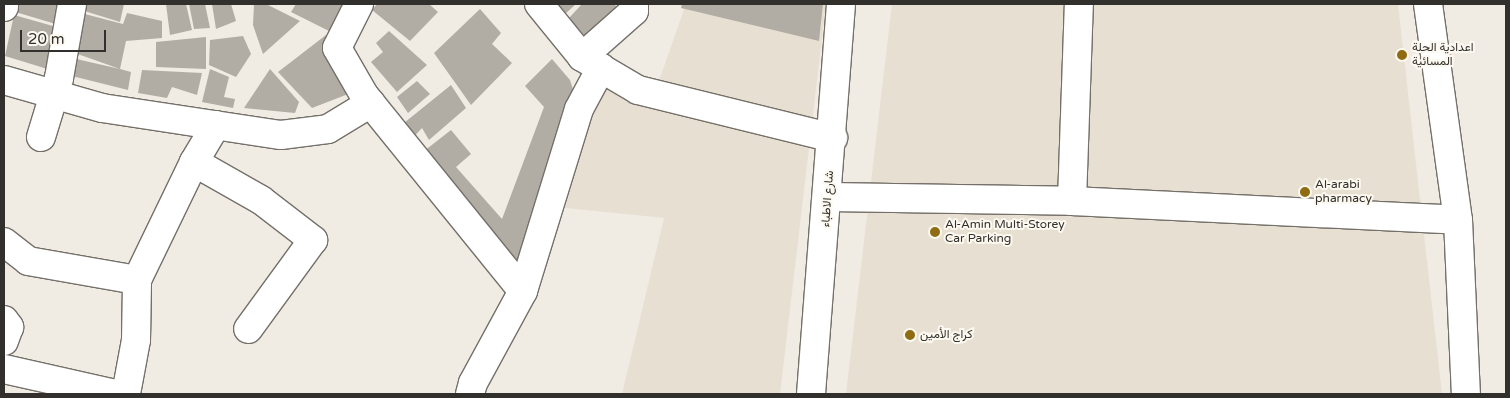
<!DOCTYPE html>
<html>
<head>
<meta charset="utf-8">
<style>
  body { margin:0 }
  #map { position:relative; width:1510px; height:398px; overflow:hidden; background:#f0ebe3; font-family:"Varela Round",Vazirmatn,sans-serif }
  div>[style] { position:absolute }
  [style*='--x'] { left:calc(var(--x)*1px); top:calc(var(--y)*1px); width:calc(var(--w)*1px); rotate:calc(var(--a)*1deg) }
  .built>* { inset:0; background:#e7e0d2 }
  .building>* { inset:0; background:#b1ada5 }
  .roads { filter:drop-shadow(1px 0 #747069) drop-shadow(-1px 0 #747069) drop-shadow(0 1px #747069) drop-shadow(0 -1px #747069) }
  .minor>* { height:28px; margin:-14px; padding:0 14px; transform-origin:14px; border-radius:14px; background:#fff }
  .dots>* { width:14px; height:14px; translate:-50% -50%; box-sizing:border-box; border:2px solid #fdf9f0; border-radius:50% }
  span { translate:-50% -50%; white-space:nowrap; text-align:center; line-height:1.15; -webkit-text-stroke:4px #fdf9f0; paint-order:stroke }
  .poi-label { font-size:12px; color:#31302d }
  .left { translate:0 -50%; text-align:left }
  .street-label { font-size:12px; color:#31302d }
  .frame { position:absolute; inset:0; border:5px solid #31302d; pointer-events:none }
  .scale { position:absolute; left:20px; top:30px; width:86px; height:22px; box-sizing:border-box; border:2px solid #31302d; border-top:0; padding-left:6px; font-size:15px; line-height:18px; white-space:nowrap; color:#31302d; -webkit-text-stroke:4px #fdf9f0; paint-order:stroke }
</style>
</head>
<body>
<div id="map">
  <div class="built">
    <div style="clip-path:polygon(686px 4px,826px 4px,780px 394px,622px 394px,664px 218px,537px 205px,590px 79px,654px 95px)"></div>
    <div style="clip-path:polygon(892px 4px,1398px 4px,1442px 394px,846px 394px)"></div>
  </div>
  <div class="building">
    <div style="clip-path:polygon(14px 4px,65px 4px,59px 25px,12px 11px)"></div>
    <div style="clip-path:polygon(79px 4px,124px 4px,120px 22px,78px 9px)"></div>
    <div style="clip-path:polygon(166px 4px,186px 4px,192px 30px,170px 35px)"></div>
    <div style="clip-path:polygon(189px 4px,205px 4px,210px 28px,194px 29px)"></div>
    <div style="clip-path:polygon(212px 4px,231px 4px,236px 21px,216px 29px)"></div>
    <div style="clip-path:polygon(254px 4px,266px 4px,300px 21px,263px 54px,253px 25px)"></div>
    <div style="clip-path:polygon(296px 4px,352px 4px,337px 35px,291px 12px)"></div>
    <div style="clip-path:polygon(377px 4px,429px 4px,438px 12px,410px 41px,372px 10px)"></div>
    <div style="clip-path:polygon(554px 4px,576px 4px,565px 14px)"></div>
    <div style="clip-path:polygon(582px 4px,614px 4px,623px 13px,590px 42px,569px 18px)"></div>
    <div style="clip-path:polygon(682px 4px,823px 4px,819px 41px,681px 8px)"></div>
    <div style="clip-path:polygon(480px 9px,501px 33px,492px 44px,512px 63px,471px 105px,434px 53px)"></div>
    <div style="clip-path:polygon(77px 12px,123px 24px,127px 13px,162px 21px,162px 38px,126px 41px,120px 69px,131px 72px,128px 90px,68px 75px,72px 58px,120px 69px,72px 52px)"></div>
    <div style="clip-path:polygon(14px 15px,60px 28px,54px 71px,5px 56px)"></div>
    <div style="clip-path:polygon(389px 31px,427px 65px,397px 92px,371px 62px,383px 52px,376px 43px)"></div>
    <div style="clip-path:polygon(326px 35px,356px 91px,312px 108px,278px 72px)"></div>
    <div style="clip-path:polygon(243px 36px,251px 54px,236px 77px,209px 65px,210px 40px)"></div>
    <div style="clip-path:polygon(206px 37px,206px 69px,156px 67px,156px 42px)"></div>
    <div style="clip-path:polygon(552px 59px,570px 80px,575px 96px,517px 273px,419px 155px,451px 130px,471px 154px,456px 167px,502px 219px,544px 107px,525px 86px)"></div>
    <div style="clip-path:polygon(210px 69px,229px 77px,224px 97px,235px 99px,233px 108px,202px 102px)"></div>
    <div style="clip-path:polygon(270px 69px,299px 102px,295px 113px,244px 108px)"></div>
    <div style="clip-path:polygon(142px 70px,202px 73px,197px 95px,172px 87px,167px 98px,138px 93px)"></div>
    <div style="clip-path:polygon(417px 81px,430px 94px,408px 113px,397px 97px)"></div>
    <div style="clip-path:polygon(451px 85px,466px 108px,429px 140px,422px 128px,409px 142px,399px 127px)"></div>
  </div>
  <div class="roads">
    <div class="minor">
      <div style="--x:359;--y:4;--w:49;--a:116.6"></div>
      <div style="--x:337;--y:48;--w:54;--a:60.1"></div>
      <div style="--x:364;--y:95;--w:252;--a:51"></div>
      <div style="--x:539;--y:4;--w:68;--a:50.9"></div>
      <div style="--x:582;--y:57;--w:65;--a:30.5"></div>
      <div style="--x:638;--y:90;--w:201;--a:13.8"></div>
      <div style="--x:1428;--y:4;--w:218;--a:82.1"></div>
      <div style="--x:1458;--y:220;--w:174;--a:87.4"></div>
      <div style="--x:4;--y:7;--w:3;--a:-90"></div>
      <div style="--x:582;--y:57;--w:69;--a:-41.5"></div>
      <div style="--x:634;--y:11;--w:7;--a:-90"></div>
      <div style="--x:4;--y:80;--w:102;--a:15.9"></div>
      <div style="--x:102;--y:108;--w:181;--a:8.6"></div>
      <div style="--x:281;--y:135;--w:47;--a:-7.3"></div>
      <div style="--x:328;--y:129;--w:50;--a:-31.2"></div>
      <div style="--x:41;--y:137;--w:62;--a:-73"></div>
      <div style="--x:59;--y:78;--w:75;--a:-80"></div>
      <div style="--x:194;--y:162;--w:77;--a:29.6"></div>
      <div style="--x:261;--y:200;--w:66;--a:37.6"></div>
      <div style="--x:313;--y:240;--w:110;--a:126.1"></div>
      <div style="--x:829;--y:197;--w:243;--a:0.9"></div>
      <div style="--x:1072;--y:201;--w:386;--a:2.8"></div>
      <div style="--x:1072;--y:201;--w:197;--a:-88"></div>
      <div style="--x:4;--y:242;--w:31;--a:38"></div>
      <div style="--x:28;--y:261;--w:111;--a:9.9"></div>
      <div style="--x:4;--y:320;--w:9;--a:54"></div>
      <div style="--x:9;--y:327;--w:15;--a:110"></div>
      <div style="--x:4;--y:369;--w:115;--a:12.6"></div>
      <div style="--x:126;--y:394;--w:55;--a:-79.5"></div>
      <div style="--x:136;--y:340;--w:60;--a:-89"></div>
      <div style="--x:137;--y:280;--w:131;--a:-64.2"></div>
      <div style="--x:194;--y:162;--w:43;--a:-59.3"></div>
      <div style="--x:470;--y:394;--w:11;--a:-75"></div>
      <div style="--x:473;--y:383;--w:105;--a:-61.5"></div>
      <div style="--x:523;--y:291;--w:190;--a:-72.9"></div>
      <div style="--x:579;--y:109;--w:47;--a:-61.8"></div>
      <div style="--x:811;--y:394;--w:391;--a:-85.6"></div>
    </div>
  </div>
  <div class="dots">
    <div style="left:1402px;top:55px;background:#8f6b11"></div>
    <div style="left:1305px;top:192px;background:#8f6b11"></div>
    <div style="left:935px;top:232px;background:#8f6b11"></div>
    <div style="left:910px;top:335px;background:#8f6b11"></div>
  </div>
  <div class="poi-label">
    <span class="left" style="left:1412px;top:55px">اعدادية الحلة<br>المسائية</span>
    <span class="left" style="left:1315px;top:192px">Al-arabi<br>pharmacy</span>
    <span class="left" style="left:945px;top:232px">Al-Amin Multi-Storey<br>Car Parking</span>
    <span class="left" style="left:920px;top:335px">كراج الأمين</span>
  </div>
  <div class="street-label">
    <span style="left:828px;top:199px;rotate:-86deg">شارع الاطباء</span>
  </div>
  <div class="frame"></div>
  <div class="scale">20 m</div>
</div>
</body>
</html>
